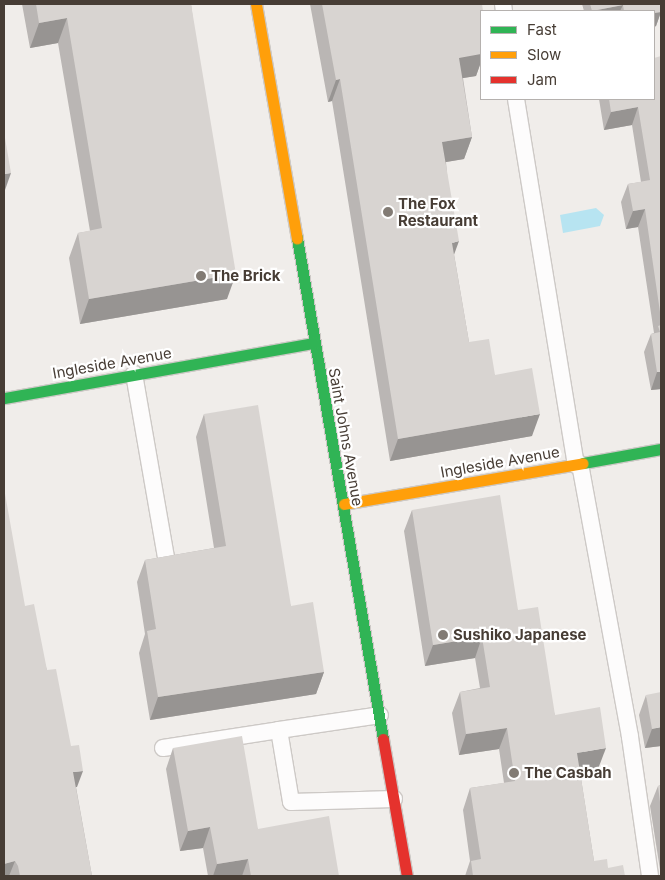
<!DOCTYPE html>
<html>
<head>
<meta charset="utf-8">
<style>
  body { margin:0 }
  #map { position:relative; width:665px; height:880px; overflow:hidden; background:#f0edea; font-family:Inter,sans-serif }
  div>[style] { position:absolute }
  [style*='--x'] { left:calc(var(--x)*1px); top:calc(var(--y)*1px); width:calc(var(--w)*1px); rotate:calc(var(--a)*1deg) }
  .water>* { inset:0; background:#b7e4f1 }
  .roads { filter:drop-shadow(1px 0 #cdc9c6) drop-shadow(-1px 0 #cdc9c6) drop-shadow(0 1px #cdc9c6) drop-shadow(0 -1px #cdc9c6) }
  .lane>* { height:16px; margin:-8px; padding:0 8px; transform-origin:8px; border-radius:8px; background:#fdfcfc }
  .fast>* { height:11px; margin:-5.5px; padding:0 5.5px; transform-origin:5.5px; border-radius:5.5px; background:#30b455 }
  .slow>* { height:11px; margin:-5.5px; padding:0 5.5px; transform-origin:5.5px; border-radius:5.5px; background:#ff9f0a }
  .jam>* { height:11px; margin:-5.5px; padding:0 5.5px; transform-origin:5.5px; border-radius:5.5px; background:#e5322d }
  .wall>* { inset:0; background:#bab6b4 }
  .shaded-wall>* { inset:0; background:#979492 }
  .building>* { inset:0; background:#d8d4d1 }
  .dots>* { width:14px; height:14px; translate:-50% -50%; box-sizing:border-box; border:2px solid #fff; border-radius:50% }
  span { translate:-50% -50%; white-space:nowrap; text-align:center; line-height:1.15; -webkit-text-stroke:4.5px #fff; paint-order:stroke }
  .poi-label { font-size:15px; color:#473d35; font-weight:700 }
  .left { translate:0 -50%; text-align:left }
  .street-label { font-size:15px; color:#473d35 }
  .frame { position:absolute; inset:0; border:5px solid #473d35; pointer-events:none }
  .legend { position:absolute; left:480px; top:10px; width:175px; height:90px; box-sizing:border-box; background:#fff; border:1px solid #b5b1ae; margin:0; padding:6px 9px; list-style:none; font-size:15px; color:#473d35 }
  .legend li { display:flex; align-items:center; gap:10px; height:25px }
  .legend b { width:25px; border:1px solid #b5b1ae }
</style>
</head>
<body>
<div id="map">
  <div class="water">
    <div style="clip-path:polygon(596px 208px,604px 215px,600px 226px,563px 233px,560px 215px)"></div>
  </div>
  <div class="roads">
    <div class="lane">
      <div style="--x:503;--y:4;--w:7;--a:82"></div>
      <div style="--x:516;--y:99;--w:371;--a:80.7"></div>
      <div style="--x:134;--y:374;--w:186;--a:80.1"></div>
      <div style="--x:580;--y:464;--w:278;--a:79.6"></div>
      <div style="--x:630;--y:737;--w:140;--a:81.8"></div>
      <div style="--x:279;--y:730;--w:102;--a:-8.4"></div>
      <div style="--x:163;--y:748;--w:117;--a:-8.8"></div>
      <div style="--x:279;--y:730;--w:73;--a:80.5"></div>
      <div style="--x:291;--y:802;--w:103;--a:-1.7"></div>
    </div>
    <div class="fast">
      <div style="--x:297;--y:238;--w:508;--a:80.26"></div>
      <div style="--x:4;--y:398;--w:315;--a:-10.1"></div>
      <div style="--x:583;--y:463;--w:79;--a:-10.2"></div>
    </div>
    <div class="slow">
      <div style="--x:256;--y:4;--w:238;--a:80.1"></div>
      <div style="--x:344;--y:504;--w:242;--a:-9.7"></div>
    </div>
    <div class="jam">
      <div style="--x:383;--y:739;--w:139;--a:80.1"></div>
    </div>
  </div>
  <div class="wall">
    <div style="clip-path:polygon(22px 4px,191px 4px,227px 299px,80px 324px,69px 258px,78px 233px,90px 231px,58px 43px,30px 48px)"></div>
    <div style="clip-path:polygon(310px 4px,482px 4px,481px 11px,481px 62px,476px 76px,463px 78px,472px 137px,464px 159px,446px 162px,454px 254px,469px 342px,495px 375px,532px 436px,390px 461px,332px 101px,328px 102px)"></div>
    <div style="clip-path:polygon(582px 4px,660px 4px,661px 12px,656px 26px,654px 27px,654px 11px,584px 11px)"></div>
    <div style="clip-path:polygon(661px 56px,661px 389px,651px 390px,644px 352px,651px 334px,654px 333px,638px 227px,626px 229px,621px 202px,628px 184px,641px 182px,632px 125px,604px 130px,599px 99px,654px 99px)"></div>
    <div style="clip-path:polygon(204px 414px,291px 606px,324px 672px,316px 694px,150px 720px,139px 653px,145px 634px,137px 582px,145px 560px,214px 548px,196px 437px)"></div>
    <div style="clip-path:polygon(412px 510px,518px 610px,555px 715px,598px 769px,580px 772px,594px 861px,625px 876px,465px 876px,470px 861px,463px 810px,470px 788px,504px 783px,499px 749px,459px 755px,452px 713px,460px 692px,480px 688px,475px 658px,425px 666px,404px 531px)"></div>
    <div style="clip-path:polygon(25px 606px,47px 670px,77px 787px,76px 787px,92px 876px,4px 876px)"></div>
    <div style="clip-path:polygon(646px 695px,661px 746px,645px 748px,639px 715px)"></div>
    <div style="clip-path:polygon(173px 748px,258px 829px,339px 876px,208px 876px,203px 848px,180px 851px,166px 769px)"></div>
    <div style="clip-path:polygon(661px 785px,661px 876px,650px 806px,658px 786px)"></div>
  </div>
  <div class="shaded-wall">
    <div style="clip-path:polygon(623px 5px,620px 11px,591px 11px,592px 11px)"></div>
    <div style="clip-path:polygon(661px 12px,656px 26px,654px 27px,654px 13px)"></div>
    <div style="clip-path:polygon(67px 18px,58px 43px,30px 48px,39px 23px)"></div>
    <div style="clip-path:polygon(481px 44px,481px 62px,476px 76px,451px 80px,459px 58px)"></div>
    <div style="clip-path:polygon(340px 79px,332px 101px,328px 102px,336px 80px)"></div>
    <div style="clip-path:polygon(638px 107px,632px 125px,604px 130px,611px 112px)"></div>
    <div style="clip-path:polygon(472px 137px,464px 159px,434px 164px,442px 142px)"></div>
    <div style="clip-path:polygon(11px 173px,5px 190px,4px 191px,4px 174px)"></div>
    <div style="clip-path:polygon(645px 209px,638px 227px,626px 229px,633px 211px)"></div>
    <div style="clip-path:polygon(459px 241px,451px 263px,452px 243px)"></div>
    <div style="clip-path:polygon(236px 274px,227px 299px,80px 324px,89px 299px)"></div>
    <div style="clip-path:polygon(657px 372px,661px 372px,661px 389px,651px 390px)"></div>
    <div style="clip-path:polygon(540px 414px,532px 436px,390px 461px,398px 439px)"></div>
    <div style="clip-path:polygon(482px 637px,475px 658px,425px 666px,433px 645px)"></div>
    <div style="clip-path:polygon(324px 672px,316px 694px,150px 720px,158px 697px)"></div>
    <div style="clip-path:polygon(661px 727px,661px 746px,645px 748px,652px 729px)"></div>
    <div style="clip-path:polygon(507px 728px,499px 749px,459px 755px,466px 734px)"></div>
    <div style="clip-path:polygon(606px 748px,598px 769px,570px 774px,577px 753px)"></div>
    <div style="clip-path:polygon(83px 771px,77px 787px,68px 788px,73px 772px)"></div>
    <div style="clip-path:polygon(210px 827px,203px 848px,180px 851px,188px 831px)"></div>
    <div style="clip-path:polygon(248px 859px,242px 876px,213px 876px,217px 864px)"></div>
    <div style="clip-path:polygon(15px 861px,9px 876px,4px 876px,4px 864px)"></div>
  </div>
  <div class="building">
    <div style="clip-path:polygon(36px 4px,191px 4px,236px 274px,89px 299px,78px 233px,102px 228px,67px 18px,39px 23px)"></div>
    <div style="clip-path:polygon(322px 4px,482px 4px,483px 11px,481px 11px,481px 54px,459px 58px,472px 137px,442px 142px,459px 241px,452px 243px,469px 342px,489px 339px,495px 375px,532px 368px,540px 414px,398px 439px,340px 79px,336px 80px)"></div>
    <div style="clip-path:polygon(590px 4px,660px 4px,661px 12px,654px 13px,654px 11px,624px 11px,623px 5px,592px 11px)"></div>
    <div style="clip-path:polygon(661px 56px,661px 319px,645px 209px,633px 211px,628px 184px,650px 180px,638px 107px,611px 112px,609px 99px,654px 99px,654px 58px)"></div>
    <div style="clip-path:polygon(5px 138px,11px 173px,4px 174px,4px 139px)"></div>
    <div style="clip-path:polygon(661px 325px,661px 372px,657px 372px,651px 334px,660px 332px,658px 326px)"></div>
    <div style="clip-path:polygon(258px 405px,291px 606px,313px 602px,324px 672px,158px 697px,147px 631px,156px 629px,145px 560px,226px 546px,204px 414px)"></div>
    <div style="clip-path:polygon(4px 488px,25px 606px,34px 604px,47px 670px,56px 669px,71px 746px,79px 745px,83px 771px,73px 772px,92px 876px,20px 876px,18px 866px,15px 861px,4px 864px)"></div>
    <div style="clip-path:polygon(500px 495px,518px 610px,538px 607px,555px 715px,600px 707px,606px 748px,577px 753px,594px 861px,607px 859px,608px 868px,623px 865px,625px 876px,473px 876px,471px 861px,481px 859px,470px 788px,515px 781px,507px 728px,466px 734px,460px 692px,490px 687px,482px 637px,433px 645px,412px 510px)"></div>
    <div style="clip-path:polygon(661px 692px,661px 727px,652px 729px,646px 695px)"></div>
    <div style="clip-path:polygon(242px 736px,258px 829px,329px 816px,339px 876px,251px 876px,248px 859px,217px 864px,210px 827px,188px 831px,173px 748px)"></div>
    <div style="clip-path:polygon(661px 785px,661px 810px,658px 786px)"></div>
  </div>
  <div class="dots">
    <div style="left:388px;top:212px;background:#827b74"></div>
    <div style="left:201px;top:276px;background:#827b74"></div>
    <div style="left:443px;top:635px;background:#827b74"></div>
    <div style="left:514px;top:773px;background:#827b74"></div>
  </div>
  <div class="poi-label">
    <span class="left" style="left:398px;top:212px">The Fox<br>Restaurant</span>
    <span class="left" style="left:211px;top:276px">The Brick</span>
    <span class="left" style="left:453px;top:635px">Sushiko Japanese</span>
    <span class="left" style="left:524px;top:773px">The Casbah</span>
  </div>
  <div class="street-label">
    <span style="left:112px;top:363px;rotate:-10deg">Ingleside Avenue</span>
    <span style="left:346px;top:437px;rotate:80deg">Saint Johns Avenue</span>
    <span style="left:500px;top:462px;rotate:-10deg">Ingleside Avenue</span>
  </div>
  <div class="frame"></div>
  <ul class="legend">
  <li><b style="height:6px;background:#30b455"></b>Fast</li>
  <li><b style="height:6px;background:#ff9f0a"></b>Slow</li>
  <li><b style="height:6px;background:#e5322d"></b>Jam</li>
  </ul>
</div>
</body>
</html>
